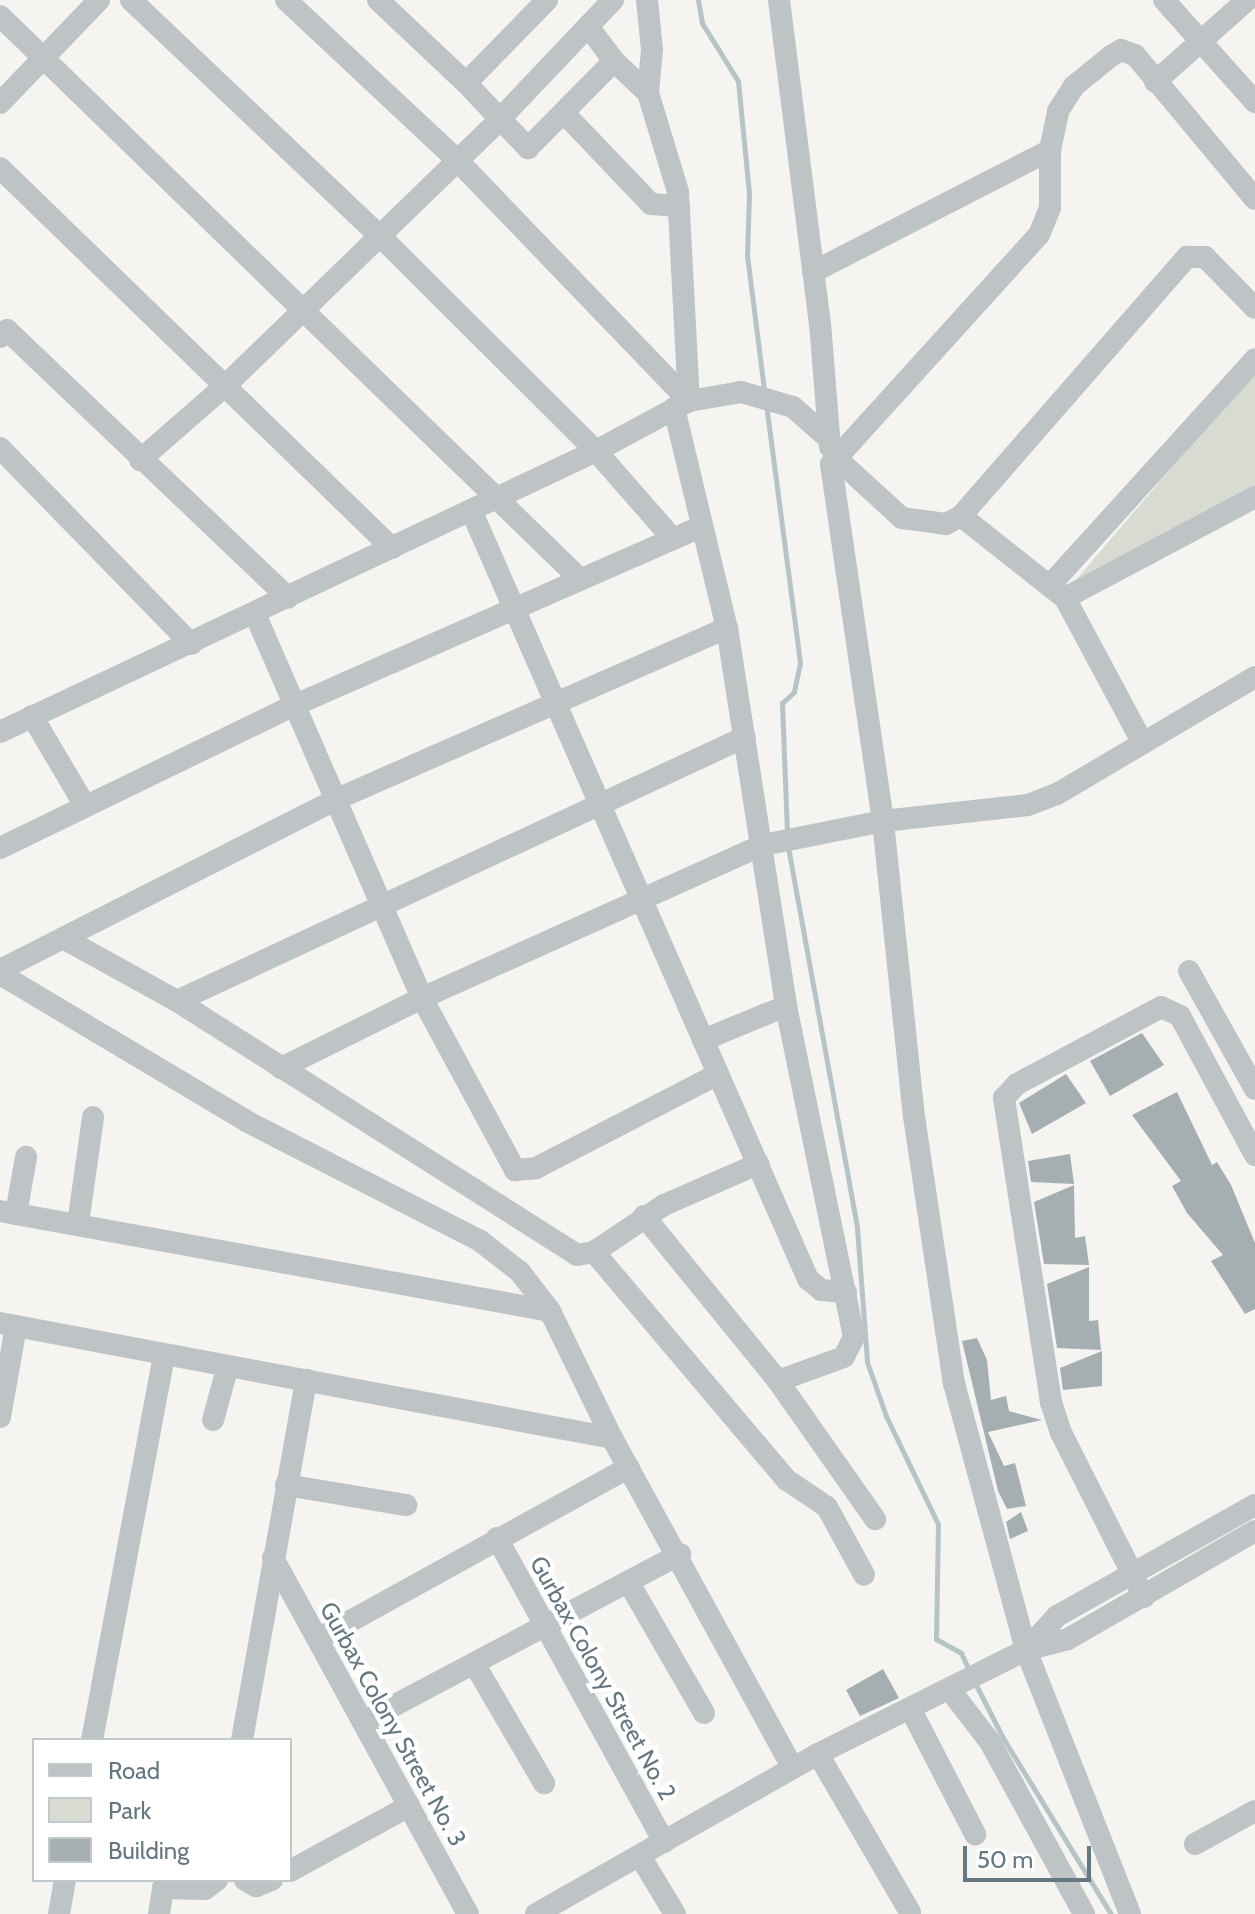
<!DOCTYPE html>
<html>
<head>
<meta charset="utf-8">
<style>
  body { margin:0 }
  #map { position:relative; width:1255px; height:1914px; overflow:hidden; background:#f5f4f1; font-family:Cabin,sans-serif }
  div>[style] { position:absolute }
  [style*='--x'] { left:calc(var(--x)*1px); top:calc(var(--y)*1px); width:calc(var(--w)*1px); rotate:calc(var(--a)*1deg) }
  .green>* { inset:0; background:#d7dbd2 }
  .stream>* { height:5px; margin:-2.5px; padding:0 2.5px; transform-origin:2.5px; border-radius:2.5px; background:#b6c4c6 }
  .building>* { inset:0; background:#a5afb2 }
  .minor>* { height:22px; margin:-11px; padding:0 11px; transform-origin:11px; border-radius:11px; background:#bec3c5 }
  span { translate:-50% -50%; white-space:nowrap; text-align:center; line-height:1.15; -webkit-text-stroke:8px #fff; paint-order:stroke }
  .street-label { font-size:24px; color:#657881 }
  .legend { position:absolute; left:32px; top:1738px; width:260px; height:144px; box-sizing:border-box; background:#fff; border:2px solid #c1c9cd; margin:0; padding:10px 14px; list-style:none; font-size:24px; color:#657881 }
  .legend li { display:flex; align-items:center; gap:16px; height:40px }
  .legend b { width:40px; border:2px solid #c1c9cd }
  .scale { position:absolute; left:963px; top:1846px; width:128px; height:36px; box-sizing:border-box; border:4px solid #657881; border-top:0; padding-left:10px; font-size:24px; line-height:28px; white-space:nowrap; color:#657881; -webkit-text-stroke:6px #fff; paint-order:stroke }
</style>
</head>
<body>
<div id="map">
  <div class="green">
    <div style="clip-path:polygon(1255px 370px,1255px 488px,1069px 588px)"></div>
  </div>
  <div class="stream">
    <div style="--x:698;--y:0;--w:23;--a:80"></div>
    <div style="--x:702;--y:23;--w:68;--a:58.2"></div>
    <div style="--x:738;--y:81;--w:113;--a:84.4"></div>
    <div style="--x:749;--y:193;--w:62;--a:91.8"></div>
    <div style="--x:747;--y:255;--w:136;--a:82.8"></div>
    <div style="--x:766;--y:404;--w:261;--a:82.5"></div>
    <div style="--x:800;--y:663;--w:30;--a:102"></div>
    <div style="--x:794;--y:692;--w:16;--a:137"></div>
    <div style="--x:782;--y:703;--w:130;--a:87.8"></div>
    <div style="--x:788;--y:847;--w:387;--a:79.7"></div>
    <div style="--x:857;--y:1228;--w:134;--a:85.7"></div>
    <div style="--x:867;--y:1362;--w:57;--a:70.6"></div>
    <div style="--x:886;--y:1416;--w:120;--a:64.3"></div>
    <div style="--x:938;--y:1524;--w:115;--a:91"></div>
    <div style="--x:936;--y:1639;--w:29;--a:29"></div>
    <div style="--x:961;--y:1653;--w:19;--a:65"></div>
    <div style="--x:975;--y:1683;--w:62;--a:63"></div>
    <div style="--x:1003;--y:1738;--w:206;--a:58.5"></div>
  </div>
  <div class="building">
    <div style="clip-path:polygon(1142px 1033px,1164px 1065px,1110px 1096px,1090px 1061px)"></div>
    <div style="clip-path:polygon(1066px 1074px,1086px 1103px,1032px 1134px,1019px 1103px)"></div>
    <div style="clip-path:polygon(1177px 1092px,1212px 1165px,1217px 1162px,1231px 1185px,1255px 1243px,1255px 1309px,1245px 1314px,1211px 1261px,1223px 1255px,1187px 1213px,1172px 1186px,1181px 1181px,1132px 1115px)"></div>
    <div style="clip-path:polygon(1070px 1154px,1074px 1184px,1031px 1182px,1028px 1161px)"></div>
    <div style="clip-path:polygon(1074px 1185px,1075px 1238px,1085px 1236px,1089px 1265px,1044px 1264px,1034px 1202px)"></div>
    <div style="clip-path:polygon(1089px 1267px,1089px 1321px,1098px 1320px,1101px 1350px,1057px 1348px,1047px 1284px)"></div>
    <div style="clip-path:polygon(977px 1338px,987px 1360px,991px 1400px,1006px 1396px,1009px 1411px,1042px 1420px,988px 1432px,1004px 1466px,1015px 1463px,1026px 1506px,1007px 1509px,998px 1491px,962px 1341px)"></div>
    <div style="clip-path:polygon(1102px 1351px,1102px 1386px,1063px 1390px,1060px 1368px)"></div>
    <div style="clip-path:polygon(1021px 1512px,1028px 1531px,1010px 1539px,1006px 1522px)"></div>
    <div style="clip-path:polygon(883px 1669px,899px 1698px,860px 1716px,846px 1690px)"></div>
  </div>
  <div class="minor">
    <div style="--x:131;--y:0;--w:342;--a:43.5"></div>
    <div style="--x:379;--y:235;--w:306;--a:44.9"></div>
    <div style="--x:596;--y:451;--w:117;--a:48.8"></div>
    <div style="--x:286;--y:0;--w:234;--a:43.1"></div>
    <div style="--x:457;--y:160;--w:335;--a:46.1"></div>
    <div style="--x:378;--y:0;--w:121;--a:43.3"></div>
    <div style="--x:466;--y:83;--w:116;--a:-45.7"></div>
    <div style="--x:647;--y:0;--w:50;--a:84.3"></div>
    <div style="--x:652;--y:50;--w:43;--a:95.3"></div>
    <div style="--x:648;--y:93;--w:103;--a:73.1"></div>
    <div style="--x:678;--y:192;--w:209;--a:87"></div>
    <div style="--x:779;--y:0;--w:326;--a:82.8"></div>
    <div style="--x:820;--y:323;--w:124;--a:85.4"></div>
    <div style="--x:1164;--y:0;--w:137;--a:48.3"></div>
    <div style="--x:0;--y:16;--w:807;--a:44.15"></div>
    <div style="--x:588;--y:26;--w:44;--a:53.4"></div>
    <div style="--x:614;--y:61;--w:47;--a:43.3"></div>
    <div style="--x:1155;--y:82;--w:123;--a:-41.7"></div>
    <div style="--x:466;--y:83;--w:90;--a:46.4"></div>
    <div style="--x:528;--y:148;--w:122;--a:-45.3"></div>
    <div style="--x:0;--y:103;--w:143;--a:-46.1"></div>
    <div style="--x:564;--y:113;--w:126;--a:46.3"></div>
    <div style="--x:651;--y:204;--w:28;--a:4"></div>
    <div style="--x:0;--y:168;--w:546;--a:44.11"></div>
    <div style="--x:813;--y:272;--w:267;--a:-27.2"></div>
    <div style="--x:0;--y:337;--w:10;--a:-45"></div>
    <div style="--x:7;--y:330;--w:388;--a:43.6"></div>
    <div style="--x:674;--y:408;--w:226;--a:76.5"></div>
    <div style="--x:727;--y:628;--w:383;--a:81.1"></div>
    <div style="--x:786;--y:1006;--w:338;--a:78.4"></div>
    <div style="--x:854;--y:1337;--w:22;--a:117"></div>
    <div style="--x:844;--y:1357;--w:70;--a:160"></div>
    <div style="--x:0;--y:448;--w:274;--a:45.7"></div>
    <div style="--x:834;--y:456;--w:92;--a:42.4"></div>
    <div style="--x:902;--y:518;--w:44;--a:7.8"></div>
    <div style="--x:946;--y:524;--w:17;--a:-28"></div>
    <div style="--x:961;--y:516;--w:344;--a:-48.9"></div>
    <div style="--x:1187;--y:257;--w:18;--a:0"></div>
    <div style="--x:1205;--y:257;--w:71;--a:45.6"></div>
    <div style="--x:140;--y:460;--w:116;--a:-41.1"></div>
    <div style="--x:227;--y:384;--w:379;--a:-44.1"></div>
    <div style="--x:499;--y:120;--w:166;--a:-46.5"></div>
    <div style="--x:471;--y:510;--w:840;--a:66.34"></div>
    <div style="--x:808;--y:1279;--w:17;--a:40"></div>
    <div style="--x:821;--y:1290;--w:25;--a:5"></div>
    <div style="--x:961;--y:516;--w:132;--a:38.3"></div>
    <div style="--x:1065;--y:598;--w:161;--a:61.8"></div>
    <div style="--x:1052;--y:583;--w:302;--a:-47.8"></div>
    <div style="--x:1065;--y:598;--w:215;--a:-28"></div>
    <div style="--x:255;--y:614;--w:419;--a:66.5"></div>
    <div style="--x:422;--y:998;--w:196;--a:61.6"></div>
    <div style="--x:515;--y:1170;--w:21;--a:-5"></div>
    <div style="--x:536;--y:1168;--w:205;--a:-27.3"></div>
    <div style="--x:32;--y:716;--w:102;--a:59.4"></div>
    <div style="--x:0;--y:732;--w:659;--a:-25.24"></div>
    <div style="--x:596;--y:451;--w:106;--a:-28.3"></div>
    <div style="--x:689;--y:401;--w:53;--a:-9.8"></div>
    <div style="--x:741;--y:392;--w:54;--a:16.1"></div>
    <div style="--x:793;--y:407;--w:48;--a:41.6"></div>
    <div style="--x:0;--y:848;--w:328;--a:-25.9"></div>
    <div style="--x:295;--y:705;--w:443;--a:-23.7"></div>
    <div style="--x:63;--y:938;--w:130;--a:28.9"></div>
    <div style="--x:177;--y:1001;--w:474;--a:32.4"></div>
    <div style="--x:577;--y:1255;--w:17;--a:-10"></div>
    <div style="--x:594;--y:1252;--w:84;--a:-33.9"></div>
    <div style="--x:664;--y:1205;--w:103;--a:-23.6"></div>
    <div style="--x:0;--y:970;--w:378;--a:-26.9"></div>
    <div style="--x:337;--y:799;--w:426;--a:-23.7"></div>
    <div style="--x:1189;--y:971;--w:135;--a:60.8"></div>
    <div style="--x:0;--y:974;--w:289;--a:30.8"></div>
    <div style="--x:248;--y:1122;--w:259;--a:27.1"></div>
    <div style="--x:479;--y:1240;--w:52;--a:38"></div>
    <div style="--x:520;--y:1272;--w:49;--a:52.4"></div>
    <div style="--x:550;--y:1311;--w:141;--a:64"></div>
    <div style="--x:612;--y:1438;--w:376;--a:61.3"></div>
    <div style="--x:177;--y:1001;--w:626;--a:-24.93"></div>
    <div style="--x:703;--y:1040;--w:90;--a:-22.3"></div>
    <div style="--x:281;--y:1068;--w:157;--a:-26.4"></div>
    <div style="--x:422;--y:998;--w:374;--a:-24.2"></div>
    <div style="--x:763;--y:845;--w:122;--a:-11.3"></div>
    <div style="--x:883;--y:821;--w:146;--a:-6.3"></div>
    <div style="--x:1028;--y:805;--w:31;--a:-21"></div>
    <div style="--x:1057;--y:794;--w:230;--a:-30.6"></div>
    <div style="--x:0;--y:1211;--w:559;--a:10.3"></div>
    <div style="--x:16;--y:1214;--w:58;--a:-80"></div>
    <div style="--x:644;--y:1216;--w:213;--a:50.9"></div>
    <div style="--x:778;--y:1381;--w:169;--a:54.9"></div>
    <div style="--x:78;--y:1224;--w:108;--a:-82"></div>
    <div style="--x:594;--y:1252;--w:299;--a:49.8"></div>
    <div style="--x:787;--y:1480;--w:48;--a:34"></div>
    <div style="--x:827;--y:1507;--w:77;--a:61.4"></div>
    <div style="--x:0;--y:1323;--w:623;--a:10.64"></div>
    <div style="--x:0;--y:1417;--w:92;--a:-80"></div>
    <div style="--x:213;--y:1420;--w:53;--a:-74.6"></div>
    <div style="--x:286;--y:1485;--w:122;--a:9.5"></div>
    <div style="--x:497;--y:1538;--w:347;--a:61.2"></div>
    <div style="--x:273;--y:1558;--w:406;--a:61.3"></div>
    <div style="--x:629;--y:1583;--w:150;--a:60"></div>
    <div style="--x:1144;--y:1597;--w:184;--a:-116.8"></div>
    <div style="--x:1061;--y:1433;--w:33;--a:-108"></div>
    <div style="--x:1051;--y:1402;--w:308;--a:-98.8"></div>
    <div style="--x:1004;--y:1098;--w:19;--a:-47"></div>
    <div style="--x:1017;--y:1084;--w:163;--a:-28.1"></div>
    <div style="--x:1161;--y:1007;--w:21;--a:25"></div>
    <div style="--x:1180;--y:1016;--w:158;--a:61.7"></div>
    <div style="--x:318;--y:1639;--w:355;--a:-28.9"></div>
    <div style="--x:1027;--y:1649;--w:45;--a:-47.7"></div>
    <div style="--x:1057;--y:1616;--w:227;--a:-29.3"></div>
    <div style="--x:475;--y:1665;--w:137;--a:59.7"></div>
    <div style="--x:950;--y:1690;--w:66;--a:52.4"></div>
    <div style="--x:990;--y:1742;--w:196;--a:61.3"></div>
    <div style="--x:911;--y:1710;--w:140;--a:62.7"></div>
    <div style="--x:363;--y:1722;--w:359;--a:-27.9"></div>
    <div style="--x:92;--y:1740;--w:391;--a:-79.4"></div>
    <div style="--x:242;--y:1740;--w:366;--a:-79.9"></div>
    <div style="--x:818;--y:1754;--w:183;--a:59.8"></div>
    <div style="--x:1195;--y:1844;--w:68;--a:-28.8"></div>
    <div style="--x:640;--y:1856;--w:68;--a:58.9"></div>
    <div style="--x:290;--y:1871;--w:136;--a:-28.6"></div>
    <div style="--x:245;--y:1880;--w:13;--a:29"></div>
    <div style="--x:256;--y:1886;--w:17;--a:-21"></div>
    <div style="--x:59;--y:1914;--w:35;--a:-80"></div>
    <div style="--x:159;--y:1914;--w:26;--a:-81"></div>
    <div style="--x:163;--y:1888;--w:42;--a:1.4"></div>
    <div style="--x:205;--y:1889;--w:15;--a:-37"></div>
    <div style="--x:536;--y:1914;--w:324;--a:-29.6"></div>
    <div style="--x:818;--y:1754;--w:233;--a:-26.6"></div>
    <div style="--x:1026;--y:1650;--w:43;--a:-14.7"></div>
    <div style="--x:1068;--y:1639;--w:216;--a:-30"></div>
    <div style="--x:1130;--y:1914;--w:284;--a:-111.5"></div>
    <div style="--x:1026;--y:1650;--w:276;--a:-105.1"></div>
    <div style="--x:954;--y:1384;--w:270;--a:-98.5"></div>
    <div style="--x:914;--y:1117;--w:298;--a:-96"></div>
    <div style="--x:883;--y:821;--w:361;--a:-98.3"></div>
    <div style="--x:831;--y:464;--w:309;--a:-47.8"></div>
    <div style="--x:1039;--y:235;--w:29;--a:-68"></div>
    <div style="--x:1050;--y:208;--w:58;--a:-90"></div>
    <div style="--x:1050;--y:150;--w:40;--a:-78"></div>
    <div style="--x:1058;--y:111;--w:30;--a:-57"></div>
    <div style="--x:1074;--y:86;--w:48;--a:-39"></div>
    <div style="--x:1111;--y:56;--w:12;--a:-31"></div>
    <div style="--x:1121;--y:50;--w:15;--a:20"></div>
    <div style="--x:1135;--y:55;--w:187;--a:50.2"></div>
  </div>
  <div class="street-label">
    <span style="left:603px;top:1678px;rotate:61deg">Gurbax Colony Street No. 2</span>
    <span style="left:393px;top:1724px;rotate:61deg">Gurbax Colony Street No. 3</span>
  </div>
  <ul class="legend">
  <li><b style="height:10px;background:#bec3c5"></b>Road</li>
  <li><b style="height:22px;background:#d7dbd2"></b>Park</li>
  <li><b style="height:22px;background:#a5afb2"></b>Building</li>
  </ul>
  <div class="scale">50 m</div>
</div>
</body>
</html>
